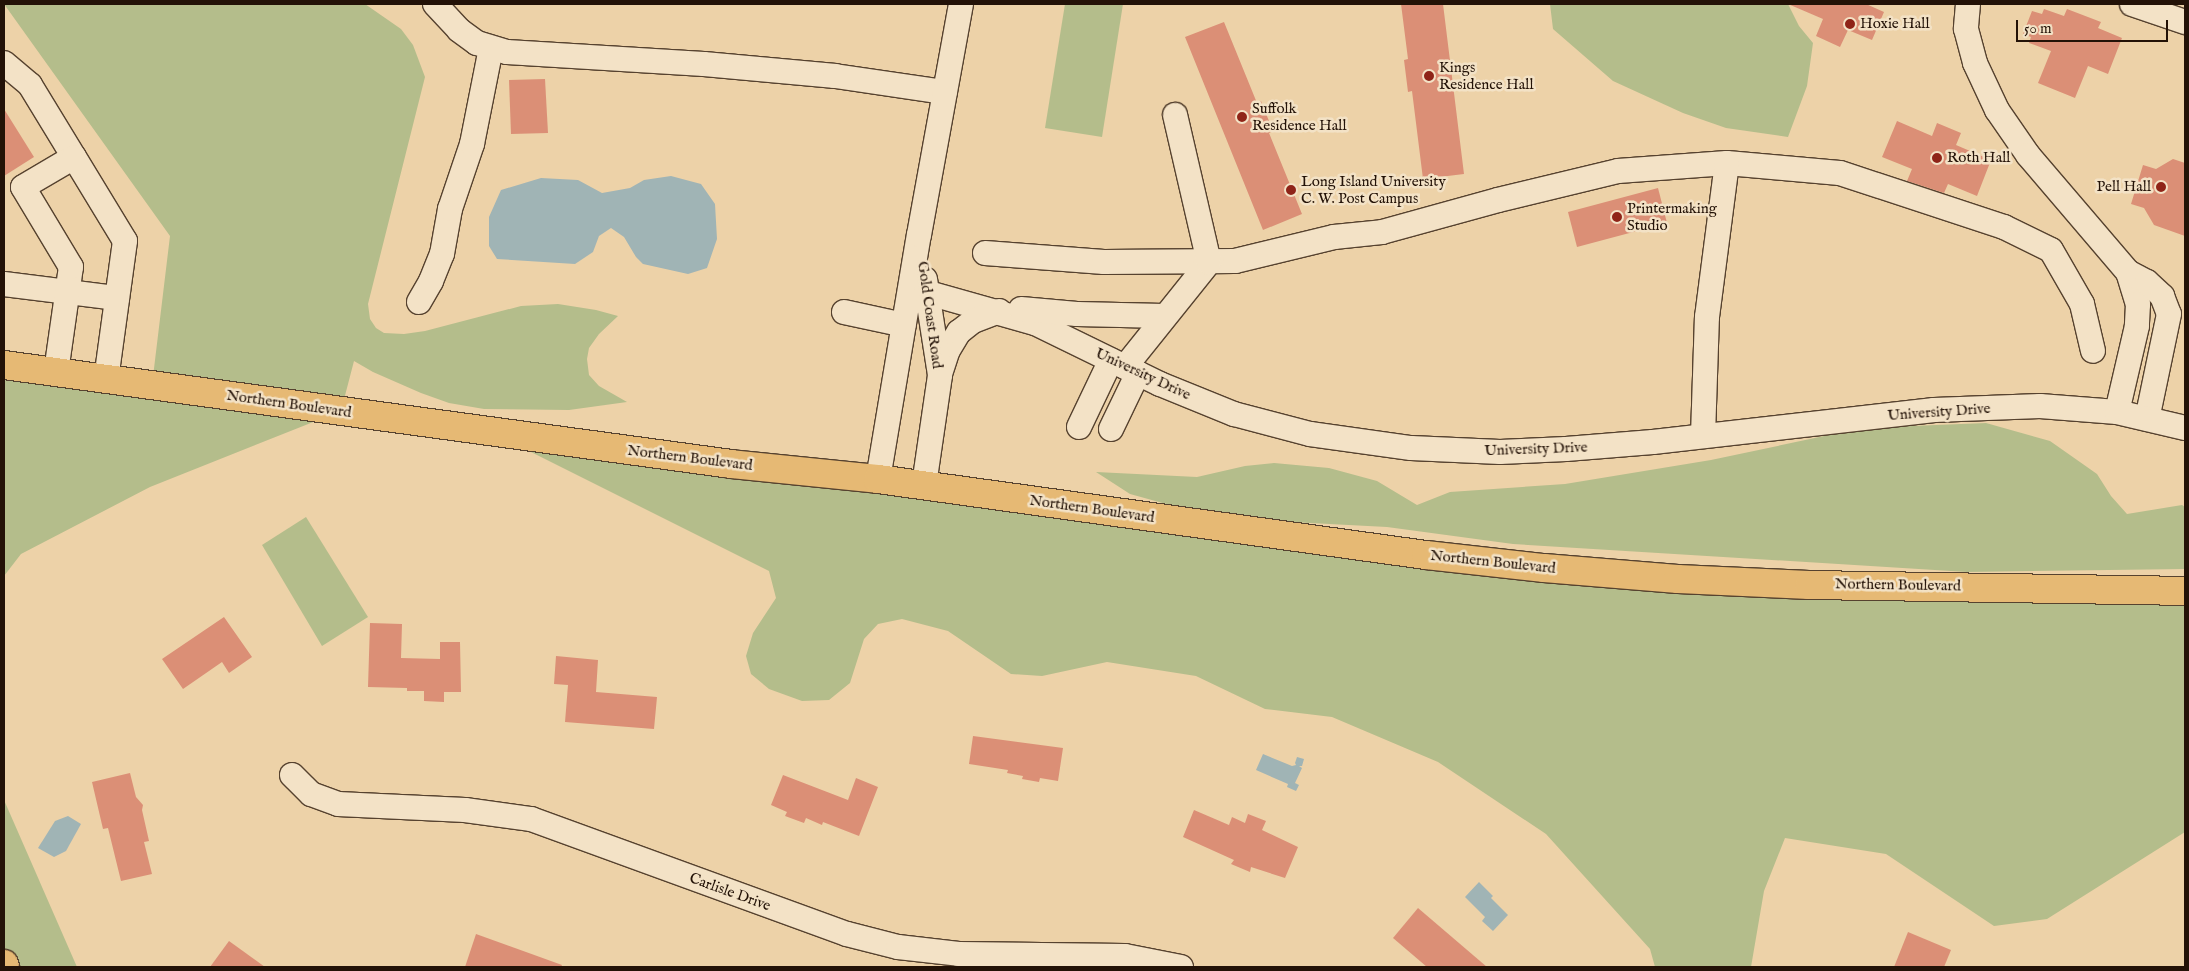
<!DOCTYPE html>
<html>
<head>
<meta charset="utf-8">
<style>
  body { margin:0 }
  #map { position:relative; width:2189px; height:971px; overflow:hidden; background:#edd2a8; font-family:"IM FELL English",serif }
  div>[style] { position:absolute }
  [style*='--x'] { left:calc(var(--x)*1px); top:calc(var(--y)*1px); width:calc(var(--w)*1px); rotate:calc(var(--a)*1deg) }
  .green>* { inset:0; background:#b4bd8b }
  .water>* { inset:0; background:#a0b4b5 }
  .building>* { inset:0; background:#db8f76 }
  .roads { filter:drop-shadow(1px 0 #56422f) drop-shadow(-1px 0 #56422f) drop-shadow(0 1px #56422f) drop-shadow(0 -1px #56422f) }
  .minor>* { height:24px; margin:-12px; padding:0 12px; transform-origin:12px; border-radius:12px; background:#f3e2c6 }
  .major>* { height:28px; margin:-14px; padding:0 14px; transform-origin:14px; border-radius:14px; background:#e6b974 }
  .dots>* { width:14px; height:14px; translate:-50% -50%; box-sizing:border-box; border:2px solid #f3e2c6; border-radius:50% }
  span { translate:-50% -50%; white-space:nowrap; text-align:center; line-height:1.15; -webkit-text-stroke:5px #f3e2c6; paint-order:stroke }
  .poi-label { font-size:15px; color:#231207 }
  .left { translate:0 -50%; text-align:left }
  .right { translate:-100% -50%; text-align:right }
  .street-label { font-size:15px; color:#231207 }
  .frame { position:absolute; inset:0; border:5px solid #231207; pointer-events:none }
  .scale { position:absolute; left:2016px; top:20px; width:152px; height:22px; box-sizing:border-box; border:2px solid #231207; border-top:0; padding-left:6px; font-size:15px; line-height:18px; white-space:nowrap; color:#231207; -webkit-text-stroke:4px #f3e2c6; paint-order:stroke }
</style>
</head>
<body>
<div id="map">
  <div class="green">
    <div style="clip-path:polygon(4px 4px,365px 4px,401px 29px,413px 45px,425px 77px,368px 304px,370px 319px,376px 328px,384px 333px,404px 334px,425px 331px,521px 306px,558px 304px,596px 310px,618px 316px,599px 334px,589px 348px,587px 359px,589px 375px,599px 386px,627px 402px,569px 410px,484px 409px,449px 403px,421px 393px,373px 372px,354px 361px,341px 411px,150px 487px,21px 554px,4px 576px,4px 365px,152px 385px,170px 236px)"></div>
    <div style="clip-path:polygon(1065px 4px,1123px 4px,1102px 137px,1045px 128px)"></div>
    <div style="clip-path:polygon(1550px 4px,1788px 4px,1799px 26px,1813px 43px,1807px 86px,1788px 137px,1726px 128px,1683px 113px,1613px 81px,1553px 29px)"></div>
    <div style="clip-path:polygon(1986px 423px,2050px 441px,2097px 474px,2111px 496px,2127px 514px,2182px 505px,2185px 507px,2185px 569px,1967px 572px,1513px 544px,1387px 527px,1291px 522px,1188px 510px,1130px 494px,1096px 472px,1197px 477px,1245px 466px,1274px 463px,1329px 468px,1377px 481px,1417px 505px,1450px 492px,1565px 484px,1711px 460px,1862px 428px)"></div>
    <div style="clip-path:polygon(489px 431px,1426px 555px,2185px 591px,2185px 832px,2047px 919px,1994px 926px,1886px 854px,1785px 838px,1764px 891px,1751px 967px,1655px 967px,1650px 949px,1546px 834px,1438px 762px,1332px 717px,1265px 709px,1196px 676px,1107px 662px,1042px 676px,1011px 674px,948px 631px,902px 619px,878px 624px,864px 639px,850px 683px,829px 700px,802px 701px,769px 689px,751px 674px,746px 656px,753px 633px,776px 598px,769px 571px)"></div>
    <div style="clip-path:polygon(306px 517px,368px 617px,322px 646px,262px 545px)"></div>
    <div style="clip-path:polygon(4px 800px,77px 967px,5px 967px,4px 964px)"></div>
  </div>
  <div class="water">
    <div style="clip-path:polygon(671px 176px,701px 184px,715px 204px,717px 239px,707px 268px,688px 274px,643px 264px,636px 257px,624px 237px,611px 228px,599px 236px,593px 252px,575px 264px,497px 259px,489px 246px,489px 217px,501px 190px,541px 178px,578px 180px,602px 193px,630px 188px,644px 180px)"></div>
    <div style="clip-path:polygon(1263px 754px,1292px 766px,1296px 765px,1295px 763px,1297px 757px,1304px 759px,1302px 766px,1299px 766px,1302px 768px,1295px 783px,1299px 785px,1296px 791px,1287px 787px,1288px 784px,1256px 770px)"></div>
    <div style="clip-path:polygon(68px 816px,81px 824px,66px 851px,54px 857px,38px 848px,55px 821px)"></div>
    <div style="clip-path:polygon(1479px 882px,1493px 896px,1491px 898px,1508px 915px,1493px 931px,1482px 921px,1485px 917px,1465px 897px)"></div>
  </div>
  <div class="building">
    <div style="clip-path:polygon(1401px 4px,1443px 4px,1464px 174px,1423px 179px,1412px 91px,1408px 92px,1404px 60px,1408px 59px)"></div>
    <div style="clip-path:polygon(1788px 4px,1866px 4px,1884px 12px,1872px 40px,1848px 30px,1840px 47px,1816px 36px,1823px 19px)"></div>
    <div style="clip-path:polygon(2044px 9px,2064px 16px,2067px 9px,2101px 22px,2098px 28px,2122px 38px,2108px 74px,2088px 66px,2075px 98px,2038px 83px,2051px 51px,2029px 43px,2031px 37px,2023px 34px,2032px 11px,2042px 14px)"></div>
    <div style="clip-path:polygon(1224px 22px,1257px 103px,1261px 101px,1273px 131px,1269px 133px,1302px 214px,1263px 230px,1185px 37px)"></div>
    <div style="clip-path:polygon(545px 79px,548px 133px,511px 134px,509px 80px)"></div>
    <div style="clip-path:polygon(4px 109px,34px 157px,4px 176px)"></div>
    <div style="clip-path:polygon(1897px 121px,1932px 136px,1937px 123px,1961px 133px,1956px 145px,1991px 160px,1977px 196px,1948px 184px,1944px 193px,1907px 181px,1912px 169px,1882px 157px)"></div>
    <div style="clip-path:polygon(2173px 159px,2185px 163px,2185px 236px,2154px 225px,2144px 208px,2131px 204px,2143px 165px,2156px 169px)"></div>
    <div style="clip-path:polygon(1658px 188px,1667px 223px,1577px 247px,1568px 212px)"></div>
    <div style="clip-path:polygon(224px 617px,252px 657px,229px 673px,222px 662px,183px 689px,162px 659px)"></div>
    <div style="clip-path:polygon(370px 623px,402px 624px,401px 658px,440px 659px,440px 642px,460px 642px,461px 692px,444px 692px,444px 702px,424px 701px,424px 691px,407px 691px,407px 688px,368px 687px)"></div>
    <div style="clip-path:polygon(556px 656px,598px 660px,596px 692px,657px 697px,654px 729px,565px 722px,568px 685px,554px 684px)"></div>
    <div style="clip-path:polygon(973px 736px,1063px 748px,1058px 781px,1040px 778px,1039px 782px,1022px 779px,1023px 776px,1007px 773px,1008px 770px,969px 764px)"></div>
    <div style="clip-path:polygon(130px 773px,136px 797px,143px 805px,142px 810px,149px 841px,144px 842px,152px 874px,121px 881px,108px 828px,103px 829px,92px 782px)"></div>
    <div style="clip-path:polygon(783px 775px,848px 800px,856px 778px,878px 787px,859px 836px,823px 822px,822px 825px,806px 818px,804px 823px,785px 816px,787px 812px,771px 805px)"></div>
    <div style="clip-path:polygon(1194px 810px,1229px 825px,1232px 817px,1245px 823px,1248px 814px,1266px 821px,1262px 830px,1298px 847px,1285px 878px,1251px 867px,1250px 872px,1231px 864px,1234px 860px,1183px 837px)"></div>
    <div style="clip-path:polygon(1418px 908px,1487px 967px,1427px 967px,1393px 938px)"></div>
    <div style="clip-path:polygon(1908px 932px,1951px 950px,1944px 967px,1894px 967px)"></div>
    <div style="clip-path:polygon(476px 934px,562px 965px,561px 967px,465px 967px)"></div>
    <div style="clip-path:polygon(229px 941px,265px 967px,210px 967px)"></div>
  </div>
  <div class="roads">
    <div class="minor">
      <div style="--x:435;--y:4;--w:35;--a:47"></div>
      <div style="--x:459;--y:30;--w:22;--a:36"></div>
      <div style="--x:477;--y:43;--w:31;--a:17"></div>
      <div style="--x:507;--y:52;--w:197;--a:3.5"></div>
      <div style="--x:704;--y:64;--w:132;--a:5.2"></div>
      <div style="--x:835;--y:76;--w:111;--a:8.3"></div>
      <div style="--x:1968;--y:4;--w:25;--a:95"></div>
      <div style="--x:1966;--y:29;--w:35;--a:75"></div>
      <div style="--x:1975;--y:63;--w:52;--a:64.9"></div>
      <div style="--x:1997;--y:110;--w:55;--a:55.4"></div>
      <div style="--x:2028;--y:155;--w:154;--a:49.5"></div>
      <div style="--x:2128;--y:272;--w:34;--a:73"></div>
      <div style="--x:2138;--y:304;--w:22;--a:93"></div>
      <div style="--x:2137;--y:326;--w:88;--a:103.1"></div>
      <div style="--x:2132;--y:4;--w:56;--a:18.8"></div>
      <div style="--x:4;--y:63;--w:34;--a:40"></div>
      <div style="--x:30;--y:85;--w:84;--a:58.6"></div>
      <div style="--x:985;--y:253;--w:119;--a:4.3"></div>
      <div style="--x:1104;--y:262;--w:131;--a:-0.4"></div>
      <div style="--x:1235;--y:261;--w:102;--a:-13.6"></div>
      <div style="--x:1334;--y:237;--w:48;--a:-5.9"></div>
      <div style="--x:1382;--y:232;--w:120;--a:-15.4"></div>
      <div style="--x:1498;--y:200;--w:123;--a:-13.6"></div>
      <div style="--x:1618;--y:171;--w:109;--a:-4.2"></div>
      <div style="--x:1727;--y:163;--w:113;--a:5.1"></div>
      <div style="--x:1840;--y:173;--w:173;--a:18.2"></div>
      <div style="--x:2004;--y:227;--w:52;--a:26.1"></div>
      <div style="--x:2051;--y:250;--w:62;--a:60.1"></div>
      <div style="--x:2082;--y:304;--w:48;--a:76.8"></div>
      <div style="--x:2128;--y:272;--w:21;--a:28"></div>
      <div style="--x:2147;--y:282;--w:21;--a:43"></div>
      <div style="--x:2162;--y:296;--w:19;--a:69"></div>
      <div style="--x:2169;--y:314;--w:107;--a:101.8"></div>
      <div style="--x:4;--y:284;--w:114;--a:7.1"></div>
      <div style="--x:911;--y:288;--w:129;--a:15.8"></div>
      <div style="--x:1035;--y:323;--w:139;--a:26"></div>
      <div style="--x:1160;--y:384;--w:80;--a:22.1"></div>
      <div style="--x:1234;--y:414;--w:79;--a:14.7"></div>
      <div style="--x:1310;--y:434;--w:102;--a:7.9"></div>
      <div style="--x:1411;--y:448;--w:89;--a:2.6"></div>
      <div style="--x:1500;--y:452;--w:66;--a:-2.6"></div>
      <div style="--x:1566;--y:449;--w:87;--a:-4.6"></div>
      <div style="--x:1653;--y:442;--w:283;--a:-6.5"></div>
      <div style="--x:1934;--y:410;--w:106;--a:-2.2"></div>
      <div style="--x:2040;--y:406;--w:77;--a:4.5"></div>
      <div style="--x:2117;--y:412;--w:70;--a:13.2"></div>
      <div style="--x:419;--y:302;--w:24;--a:-60"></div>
      <div style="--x:431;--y:281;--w:29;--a:-68"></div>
      <div style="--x:442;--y:254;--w:46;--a:-79.9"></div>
      <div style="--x:450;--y:209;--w:69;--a:-71.3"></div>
      <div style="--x:472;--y:144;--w:98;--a:-78.8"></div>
      <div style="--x:1021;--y:309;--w:56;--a:5.1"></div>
      <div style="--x:1077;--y:314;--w:87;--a:1.3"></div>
      <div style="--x:844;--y:312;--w:61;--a:12.2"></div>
      <div style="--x:1125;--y:367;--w:134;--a:-51.3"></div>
      <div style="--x:1209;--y:262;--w:151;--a:-103"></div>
      <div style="--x:56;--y:372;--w:106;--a:-81.9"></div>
      <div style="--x:71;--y:267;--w:93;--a:-121"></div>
      <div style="--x:23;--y:187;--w:59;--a:-30.5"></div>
      <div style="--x:74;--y:157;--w:98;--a:58.7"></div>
      <div style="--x:125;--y:241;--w:139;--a:97.8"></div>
      <div style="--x:940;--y:374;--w:25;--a:-72"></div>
      <div style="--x:948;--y:350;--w:21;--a:-59"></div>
      <div style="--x:959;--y:332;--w:18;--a:-38"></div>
      <div style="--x:973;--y:321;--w:28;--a:-21"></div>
      <div style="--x:1079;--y:427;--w:74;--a:-64.5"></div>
      <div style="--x:1111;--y:429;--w:62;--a:-64.3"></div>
      <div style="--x:1703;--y:436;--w:119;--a:-88.1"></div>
      <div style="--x:1707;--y:317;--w:155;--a:-82.6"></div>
      <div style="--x:878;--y:479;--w:247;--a:-80.5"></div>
      <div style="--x:919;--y:235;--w:235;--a:-79.7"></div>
      <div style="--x:924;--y:485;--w:111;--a:-81.7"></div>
      <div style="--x:940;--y:375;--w:97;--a:-98.9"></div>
      <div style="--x:292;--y:775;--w:27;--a:45"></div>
      <div style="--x:311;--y:794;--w:29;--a:20"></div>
      <div style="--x:338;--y:804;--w:127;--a:2.7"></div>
      <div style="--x:465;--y:810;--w:67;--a:7.8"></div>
      <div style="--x:531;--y:819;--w:336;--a:20"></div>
      <div style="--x:847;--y:934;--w:53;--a:14.3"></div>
      <div style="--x:898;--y:947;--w:61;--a:6.5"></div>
      <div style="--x:959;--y:954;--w:166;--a:0.7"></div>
      <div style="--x:1125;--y:956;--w:57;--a:11.1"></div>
    </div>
    <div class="major">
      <div style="--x:4;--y:365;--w:734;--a:7.75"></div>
      <div style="--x:731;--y:464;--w:148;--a:5.8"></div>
      <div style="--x:878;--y:479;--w:553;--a:7.9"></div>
      <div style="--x:1426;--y:555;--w:119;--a:6.3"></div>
      <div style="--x:1544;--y:568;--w:134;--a:4.7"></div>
      <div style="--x:1678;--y:579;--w:131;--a:2.6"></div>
      <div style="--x:1809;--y:585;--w:376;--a:0.9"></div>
      <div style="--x:4;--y:964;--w:3;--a:72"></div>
    </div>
  </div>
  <div class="dots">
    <div style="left:1850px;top:24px;background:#8f2418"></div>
    <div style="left:1429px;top:76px;background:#8f2418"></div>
    <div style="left:1242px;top:117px;background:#8f2418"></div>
    <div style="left:1937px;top:158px;background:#8f2418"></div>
    <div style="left:2161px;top:187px;background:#8f2418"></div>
    <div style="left:1291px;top:190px;background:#8f2418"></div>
    <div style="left:1617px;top:217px;background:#8f2418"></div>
  </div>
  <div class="poi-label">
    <span class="left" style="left:1860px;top:24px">Hoxie Hall</span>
    <span class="left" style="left:1439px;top:76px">Kings<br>Residence Hall</span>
    <span class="left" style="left:1252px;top:117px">Suffolk<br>Residence Hall</span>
    <span class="left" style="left:1947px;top:158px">Roth Hall</span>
    <span class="left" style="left:1301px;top:190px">Long Island University<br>C. W. Post Campus</span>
    <span class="right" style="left:2151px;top:187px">Pell Hall</span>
    <span class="left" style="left:1627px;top:217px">Printermaking<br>Studio</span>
  </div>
  <div class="street-label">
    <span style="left:930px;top:315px;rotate:82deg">Gold Coast Road</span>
    <span style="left:1143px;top:374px;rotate:25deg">University Drive</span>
    <span style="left:289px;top:404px;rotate:8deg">Northern Boulevard</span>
    <span style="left:1939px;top:412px;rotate:-4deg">University Drive</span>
    <span style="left:1536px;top:449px;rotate:-2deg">University Drive</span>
    <span style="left:690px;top:458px;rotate:7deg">Northern Boulevard</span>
    <span style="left:1092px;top:509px;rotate:8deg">Northern Boulevard</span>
    <span style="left:1493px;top:562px;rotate:6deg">Northern Boulevard</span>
    <span style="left:1898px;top:585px;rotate:1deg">Northern Boulevard</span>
    <span style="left:730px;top:892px;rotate:20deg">Carlisle Drive</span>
  </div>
  <div class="frame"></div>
  <div class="scale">50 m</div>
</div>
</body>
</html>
